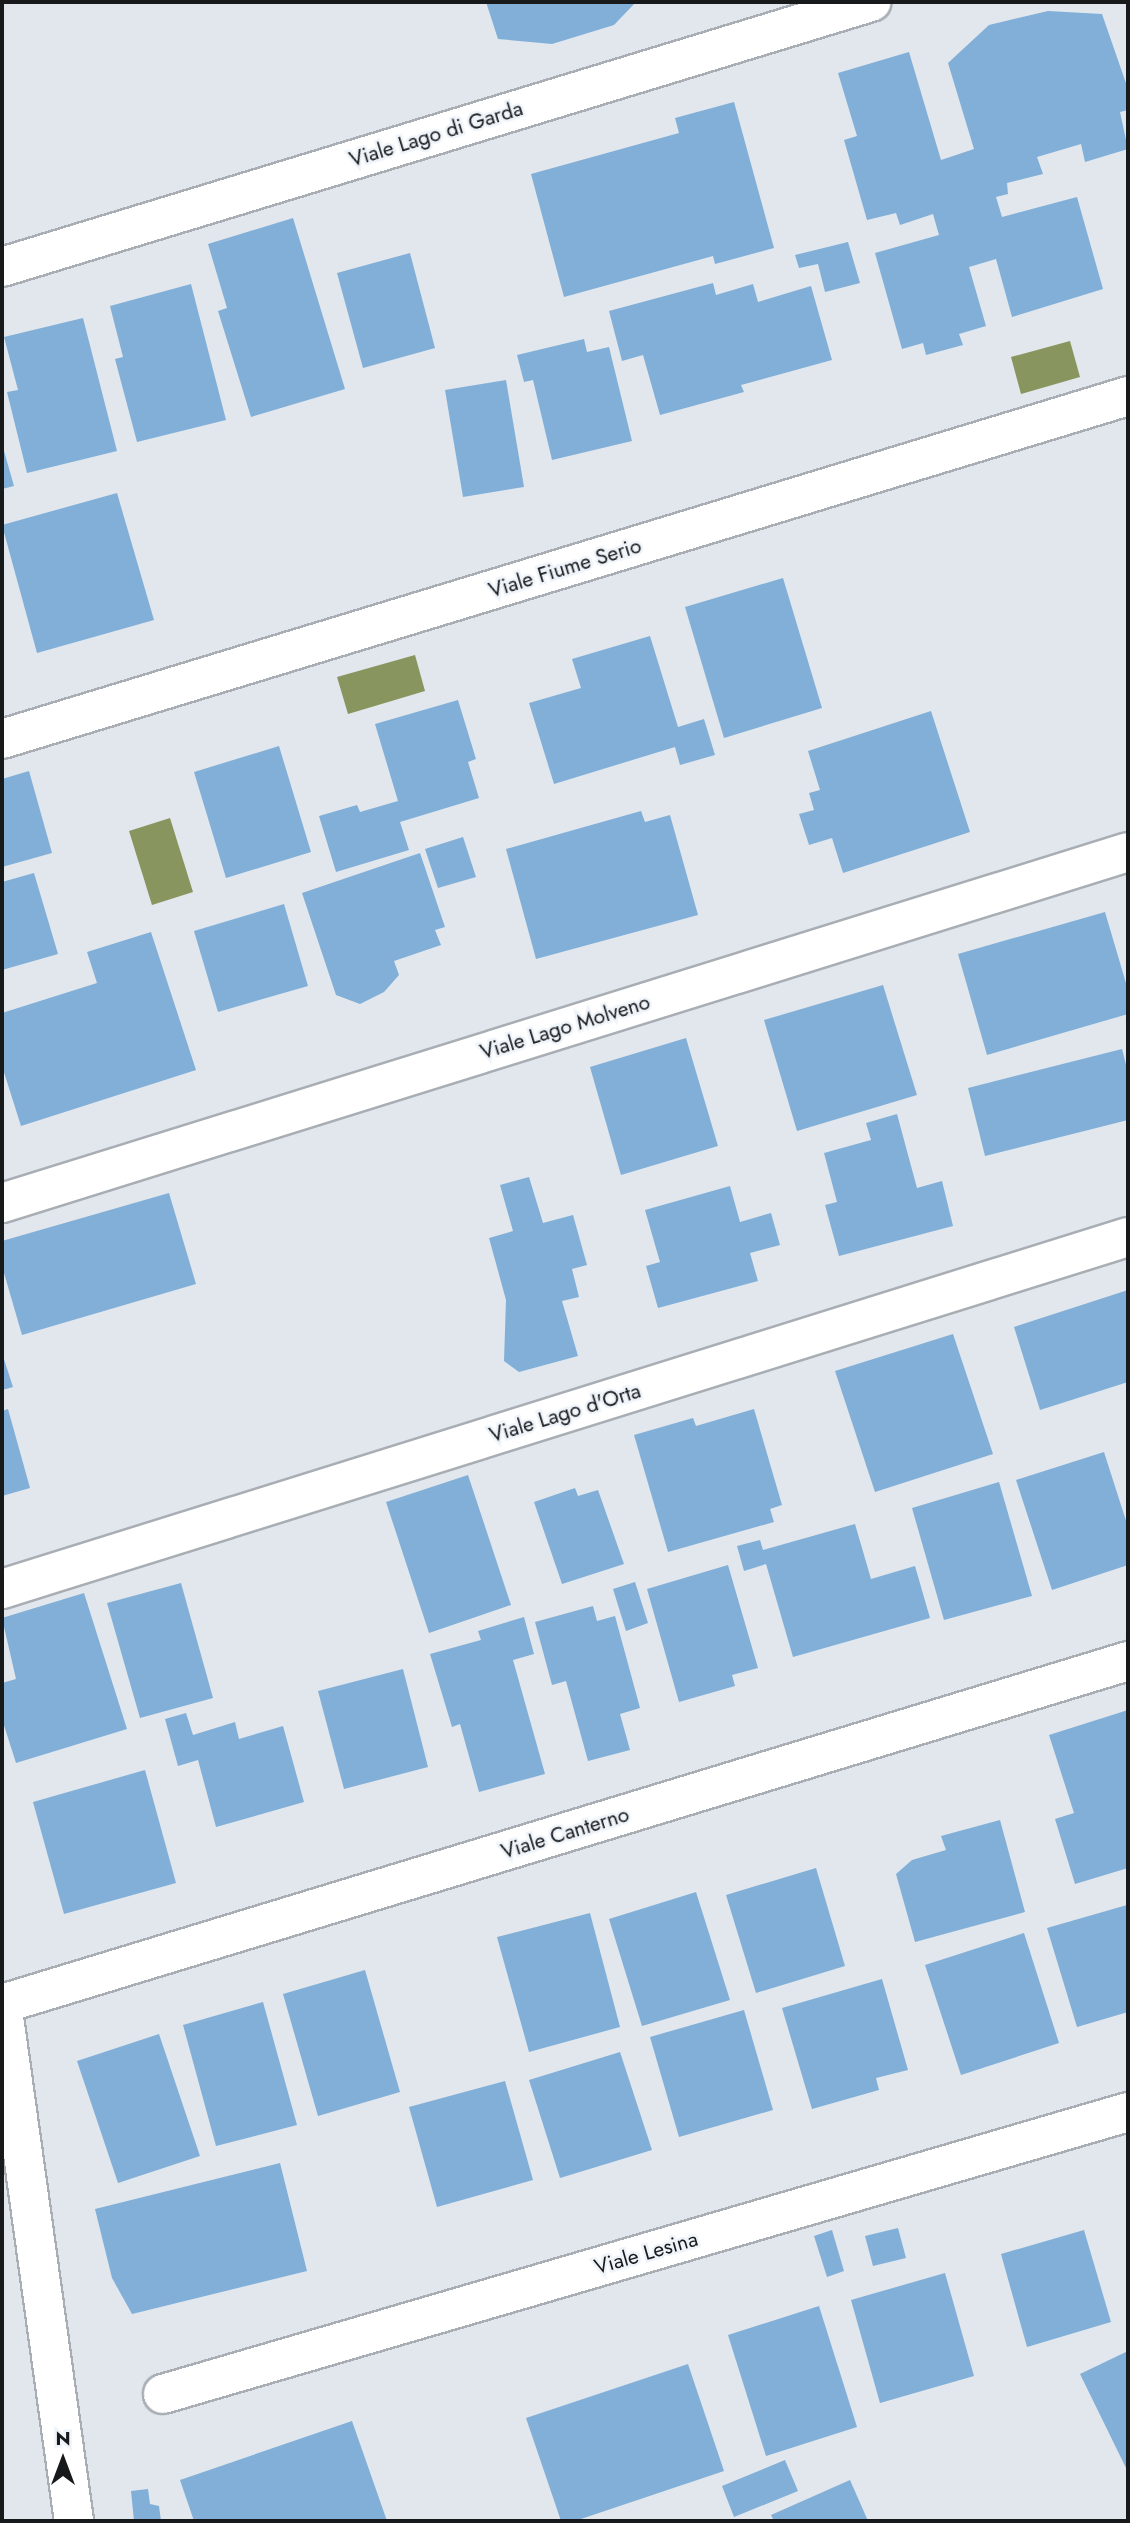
<!DOCTYPE html>
<html>
<head>
<meta charset="utf-8">
<style>
  body { margin:0 }
  #map { position:relative; width:1130px; height:2523px; overflow:hidden; background:#e1e7ed; font-family:Jost,sans-serif }
  div>[style] { position:absolute }
  [style*='--x'] { left:calc(var(--x)*1px); top:calc(var(--y)*1px); width:calc(var(--w)*1px); rotate:calc(var(--a)*1deg) }
  .water>* { inset:0; background:#89955f }
  .building>* { inset:0; background:#81afd8 }
  .roads { filter:drop-shadow(2px 0 #a8aeb4) drop-shadow(-2px 0 #a8aeb4) drop-shadow(0 2px #a8aeb4) drop-shadow(0 -2px #a8aeb4) }
  .minor>* { height:38px; margin:-19px; padding:0 19px; transform-origin:19px; border-radius:19px; background:#fff }
  span { translate:-50% -50%; white-space:nowrap; text-align:center; line-height:1.15; -webkit-text-stroke:5px #eef4fa; paint-order:stroke }
  .street-label { font-size:21px; color:#17191b }
  .frame { position:absolute; inset:0; border:4px solid #17191b; pointer-events:none }
  .north { position:absolute; left:28px; top:2425px; width:70px; height:70px; -webkit-text-stroke:5px #eef4fa; paint-order:stroke; rotate:0deg; font-size:19px; font-weight:700; line-height:28px; text-align:center; color:#17191b }
  .north::after { content:''; display:block; margin:auto; width:24px; height:32px; background:#17191b; clip-path:polygon(50% 0,100% 100%,50% 72%,0 100%) }
</style>
</head>
<body>
<div id="map">
  <div class="water">
    <div style="clip-path:polygon(1070px 341px,1080px 377px,1021px 394px,1011px 357px)"></div>
    <div style="clip-path:polygon(415px 655px,425px 691px,348px 714px,337px 677px)"></div>
    <div style="clip-path:polygon(170px 818px,193px 892px,152px 905px,129px 831px)"></div>
  </div>
  <div class="building">
    <div style="clip-path:polygon(486px 2px,636px 2px,614px 25px,552px 44px,498px 39px)"></div>
    <div style="clip-path:polygon(1048px 11px,1102px 14px,1128px 89px,1128px 110px,1120px 112px,1128px 149px,1085px 162px,1081px 144px,1037px 157px,1043px 174px,1007px 183px,1008px 194px,996px 197px,1002px 217px,1077px 197px,1103px 289px,1012px 317px,996px 259px,969px 267px,986px 326px,959px 334px,963px 345px,926px 355px,923px 343px,902px 349px,875px 253px,939px 235px,933px 214px,900px 225px,896px 213px,867px 220px,844px 140px,857px 136px,838px 73px,909px 52px,941px 160px,974px 149px,948px 63px,989px 25px)"></div>
    <div style="clip-path:polygon(734px 102px,774px 248px,715px 264px,713px 256px,564px 297px,531px 174px,679px 133px,675px 118px)"></div>
    <div style="clip-path:polygon(293px 218px,345px 389px,251px 417px,218px 311px,227px 308px,208px 244px)"></div>
    <div style="clip-path:polygon(848px 242px,860px 283px,825px 292px,818px 264px,799px 268px,795px 255px)"></div>
    <div style="clip-path:polygon(410px 253px,435px 348px,363px 368px,337px 273px)"></div>
    <div style="clip-path:polygon(713px 283px,716px 295px,753px 284px,758px 302px,811px 286px,832px 360px,741px 385px,744px 392px,660px 415px,643px 355px,622px 361px,609px 311px)"></div>
    <div style="clip-path:polygon(191px 284px,226px 420px,137px 442px,115px 359px,123px 357px,110px 306px)"></div>
    <div style="clip-path:polygon(83px 318px,117px 451px,27px 473px,7px 392px,18px 390px,4px 337px)"></div>
    <div style="clip-path:polygon(584px 339px,587px 352px,609px 347px,632px 441px,552px 460px,533px 380px,524px 382px,517px 355px)"></div>
    <div style="clip-path:polygon(506px 380px,524px 487px,463px 497px,445px 390px)"></div>
    <div style="clip-path:polygon(2px 444px,14px 486px,2px 489px)"></div>
    <div style="clip-path:polygon(117px 493px,154px 620px,37px 653px,2px 525px)"></div>
    <div style="clip-path:polygon(783px 578px,822px 708px,724px 738px,685px 607px)"></div>
    <div style="clip-path:polygon(650px 636px,678px 727px,704px 719px,715px 755px,680px 765px,675px 747px,554px 784px,529px 703px,581px 688px,572px 659px)"></div>
    <div style="clip-path:polygon(458px 700px,476px 759px,468px 762px,479px 798px,400px 822px,409px 850px,336px 872px,319px 816px,357px 805px,360px 812px,398px 801px,375px 724px)"></div>
    <div style="clip-path:polygon(931px 711px,970px 832px,843px 873px,832px 838px,809px 845px,799px 814px,814px 810px,809px 793px,820px 790px,808px 751px)"></div>
    <div style="clip-path:polygon(279px 746px,311px 852px,226px 878px,194px 772px)"></div>
    <div style="clip-path:polygon(29px 771px,52px 853px,2px 867px,2px 779px)"></div>
    <div style="clip-path:polygon(641px 811px,645px 822px,670px 815px,698px 915px,536px 959px,506px 849px)"></div>
    <div style="clip-path:polygon(463px 837px,476px 877px,438px 888px,425px 849px)"></div>
    <div style="clip-path:polygon(420px 853px,445px 927px,435px 930px,441px 945px,394px 961px,399px 975px,384px 992px,360px 1004px,336px 995px,302px 893px)"></div>
    <div style="clip-path:polygon(34px 873px,58px 954px,2px 970px,2px 882px)"></div>
    <div style="clip-path:polygon(284px 904px,308px 986px,218px 1012px,194px 931px)"></div>
    <div style="clip-path:polygon(1105px 912px,1128px 990px,1128px 1014px,987px 1055px,958px 954px)"></div>
    <div style="clip-path:polygon(151px 932px,196px 1070px,21px 1126px,2px 1066px,2px 1013px,97px 983px,87px 952px)"></div>
    <div style="clip-path:polygon(883px 985px,917px 1095px,797px 1131px,764px 1020px)"></div>
    <div style="clip-path:polygon(686px 1038px,718px 1146px,621px 1175px,590px 1067px)"></div>
    <div style="clip-path:polygon(1122px 1049px,1128px 1072px,1128px 1120px,985px 1156px,968px 1088px)"></div>
    <div style="clip-path:polygon(897px 1114px,917px 1188px,942px 1181px,953px 1226px,839px 1256px,825px 1205px,837px 1202px,824px 1153px,871px 1140px,866px 1123px)"></div>
    <div style="clip-path:polygon(529px 1177px,543px 1223px,573px 1215px,587px 1265px,572px 1269px,579px 1297px,562px 1301px,578px 1356px,519px 1372px,504px 1361px,506px 1300px,489px 1238px,513px 1231px,500px 1185px)"></div>
    <div style="clip-path:polygon(730px 1186px,740px 1222px,771px 1213px,780px 1245px,750px 1253px,758px 1281px,658px 1308px,646px 1266px,660px 1262px,645px 1210px)"></div>
    <div style="clip-path:polygon(169px 1193px,196px 1284px,22px 1335px,2px 1266px,2px 1241px)"></div>
    <div style="clip-path:polygon(1128px 1290px,1128px 1382px,1040px 1410px,1014px 1327px)"></div>
    <div style="clip-path:polygon(953px 1334px,993px 1454px,875px 1492px,835px 1371px)"></div>
    <div style="clip-path:polygon(2px 1353px,13px 1387px,2px 1390px)"></div>
    <div style="clip-path:polygon(8px 1409px,30px 1488px,2px 1496px,2px 1411px)"></div>
    <div style="clip-path:polygon(754px 1409px,782px 1505px,770px 1509px,774px 1522px,668px 1552px,634px 1435px,693px 1418px,696px 1426px)"></div>
    <div style="clip-path:polygon(1104px 1452px,1128px 1527px,1128px 1565px,1052px 1590px,1016px 1480px)"></div>
    <div style="clip-path:polygon(468px 1475px,511px 1605px,429px 1633px,386px 1502px)"></div>
    <div style="clip-path:polygon(999px 1482px,1032px 1596px,944px 1620px,912px 1508px)"></div>
    <div style="clip-path:polygon(575px 1488px,578px 1496px,598px 1490px,624px 1564px,562px 1584px,534px 1502px)"></div>
    <div style="clip-path:polygon(855px 1524px,871px 1579px,915px 1566px,930px 1618px,793px 1657px,766px 1564px,744px 1571px,737px 1546px,760px 1540px,763px 1550px)"></div>
    <div style="clip-path:polygon(728px 1565px,758px 1668px,732px 1675px,735px 1686px,679px 1702px,647px 1589px)"></div>
    <div style="clip-path:polygon(635px 1582px,648px 1623px,626px 1631px,613px 1589px)"></div>
    <div style="clip-path:polygon(181px 1583px,213px 1698px,140px 1718px,107px 1603px)"></div>
    <div style="clip-path:polygon(84px 1593px,127px 1729px,16px 1763px,2px 1719px,2px 1683px,16px 1679px,2px 1618px)"></div>
    <div style="clip-path:polygon(593px 1606px,597px 1621px,615px 1616px,640px 1708px,620px 1714px,630px 1750px,588px 1761px,566px 1681px,552px 1685px,535px 1622px)"></div>
    <div style="clip-path:polygon(524px 1617px,534px 1654px,513px 1660px,545px 1774px,479px 1792px,460px 1724px,452px 1727px,430px 1654px,481px 1640px,478px 1631px)"></div>
    <div style="clip-path:polygon(403px 1669px,428px 1767px,344px 1789px,318px 1691px)"></div>
    <div style="clip-path:polygon(1128px 1710px,1128px 1868px,1075px 1884px,1055px 1819px,1074px 1813px,1049px 1735px)"></div>
    <div style="clip-path:polygon(186px 1713px,193px 1735px,235px 1722px,239px 1739px,283px 1726px,304px 1802px,216px 1827px,198px 1760px,178px 1766px,165px 1719px)"></div>
    <div style="clip-path:polygon(145px 1770px,176px 1883px,64px 1914px,33px 1802px)"></div>
    <div style="clip-path:polygon(1000px 1820px,1025px 1912px,915px 1942px,896px 1874px,912px 1860px,946px 1850px,941px 1836px)"></div>
    <div style="clip-path:polygon(816px 1868px,845px 1966px,756px 1993px,726px 1895px)"></div>
    <div style="clip-path:polygon(696px 1892px,730px 2000px,642px 2026px,609px 1919px)"></div>
    <div style="clip-path:polygon(1127px 1905px,1128px 2012px,1077px 2027px,1047px 1928px)"></div>
    <div style="clip-path:polygon(590px 1913px,620px 2027px,529px 2052px,497px 1937px)"></div>
    <div style="clip-path:polygon(1024px 1933px,1059px 2043px,961px 2075px,925px 1965px)"></div>
    <div style="clip-path:polygon(365px 1970px,400px 2092px,318px 2116px,283px 1994px)"></div>
    <div style="clip-path:polygon(882px 1979px,908px 2070px,876px 2078px,879px 2090px,812px 2109px,782px 2008px)"></div>
    <div style="clip-path:polygon(263px 2002px,297px 2125px,216px 2146px,183px 2025px)"></div>
    <div style="clip-path:polygon(744px 2010px,773px 2110px,679px 2137px,650px 2037px)"></div>
    <div style="clip-path:polygon(159px 2034px,200px 2156px,118px 2183px,77px 2061px)"></div>
    <div style="clip-path:polygon(620px 2052px,652px 2150px,560px 2178px,529px 2080px)"></div>
    <div style="clip-path:polygon(505px 2081px,533px 2180px,437px 2207px,409px 2107px)"></div>
    <div style="clip-path:polygon(280px 2163px,307px 2271px,132px 2314px,112px 2278px,95px 2209px)"></div>
    <div style="clip-path:polygon(898px 2228px,906px 2258px,873px 2266px,865px 2236px)"></div>
    <div style="clip-path:polygon(832px 2230px,844px 2271px,827px 2277px,814px 2236px)"></div>
    <div style="clip-path:polygon(1084px 2230px,1111px 2322px,1027px 2347px,1001px 2254px)"></div>
    <div style="clip-path:polygon(945px 2273px,974px 2376px,880px 2403px,851px 2300px)"></div>
    <div style="clip-path:polygon(819px 2306px,857px 2427px,766px 2456px,728px 2335px)"></div>
    <div style="clip-path:polygon(1128px 2351px,1128px 2472px,1080px 2374px)"></div>
    <div style="clip-path:polygon(688px 2364px,724px 2471px,575px 2521px,561px 2521px,526px 2418px)"></div>
    <div style="clip-path:polygon(352px 2421px,387px 2521px,194px 2521px,180px 2480px)"></div>
    <div style="clip-path:polygon(785px 2460px,798px 2491px,734px 2517px,722px 2486px)"></div>
    <div style="clip-path:polygon(850px 2480px,868px 2521px,774px 2521px,771px 2515px)"></div>
    <div style="clip-path:polygon(148px 2489px,150px 2504px,159px 2506px,161px 2521px,134px 2521px,131px 2491px)"></div>
  </div>
  <div class="roads">
    <div class="minor">
      <div style="--x:2;--y:267;--w:909;--a:-16.96"></div>
      <div style="--x:2;--y:739;--w:1177;--a:-16.94"></div>
      <div style="--x:2;--y:1203;--w:1179;--a:-17.31"></div>
      <div style="--x:2;--y:1589;--w:1180;--a:-17.36"></div>
      <div style="--x:2;--y:2003;--w:523;--a:82.09"></div>
      <div style="--x:2;--y:2004;--w:1177;--a:-16.94"></div>
      <div style="--x:163;--y:2394;--w:1005;--a:-16.29"></div>
    </div>
  </div>
  <div class="street-label">
    <span style="left:436px;top:134px;rotate:-17deg">Viale Lago di Garda</span>
    <span style="left:565px;top:568px;rotate:-17deg">Viale Fiume Serio</span>
    <span style="left:565px;top:1027px;rotate:-17deg">Viale Lago Molveno</span>
    <span style="left:565px;top:1413px;rotate:-17deg">Viale Lago d'Orta</span>
    <span style="left:565px;top:1833px;rotate:-17deg">Viale Canterno</span>
    <span style="left:646px;top:2253px;rotate:-16deg">Viale Lesina</span>
  </div>
  <div class="frame"></div>
  <div class="north">N</div>
</div>
</body>
</html>
